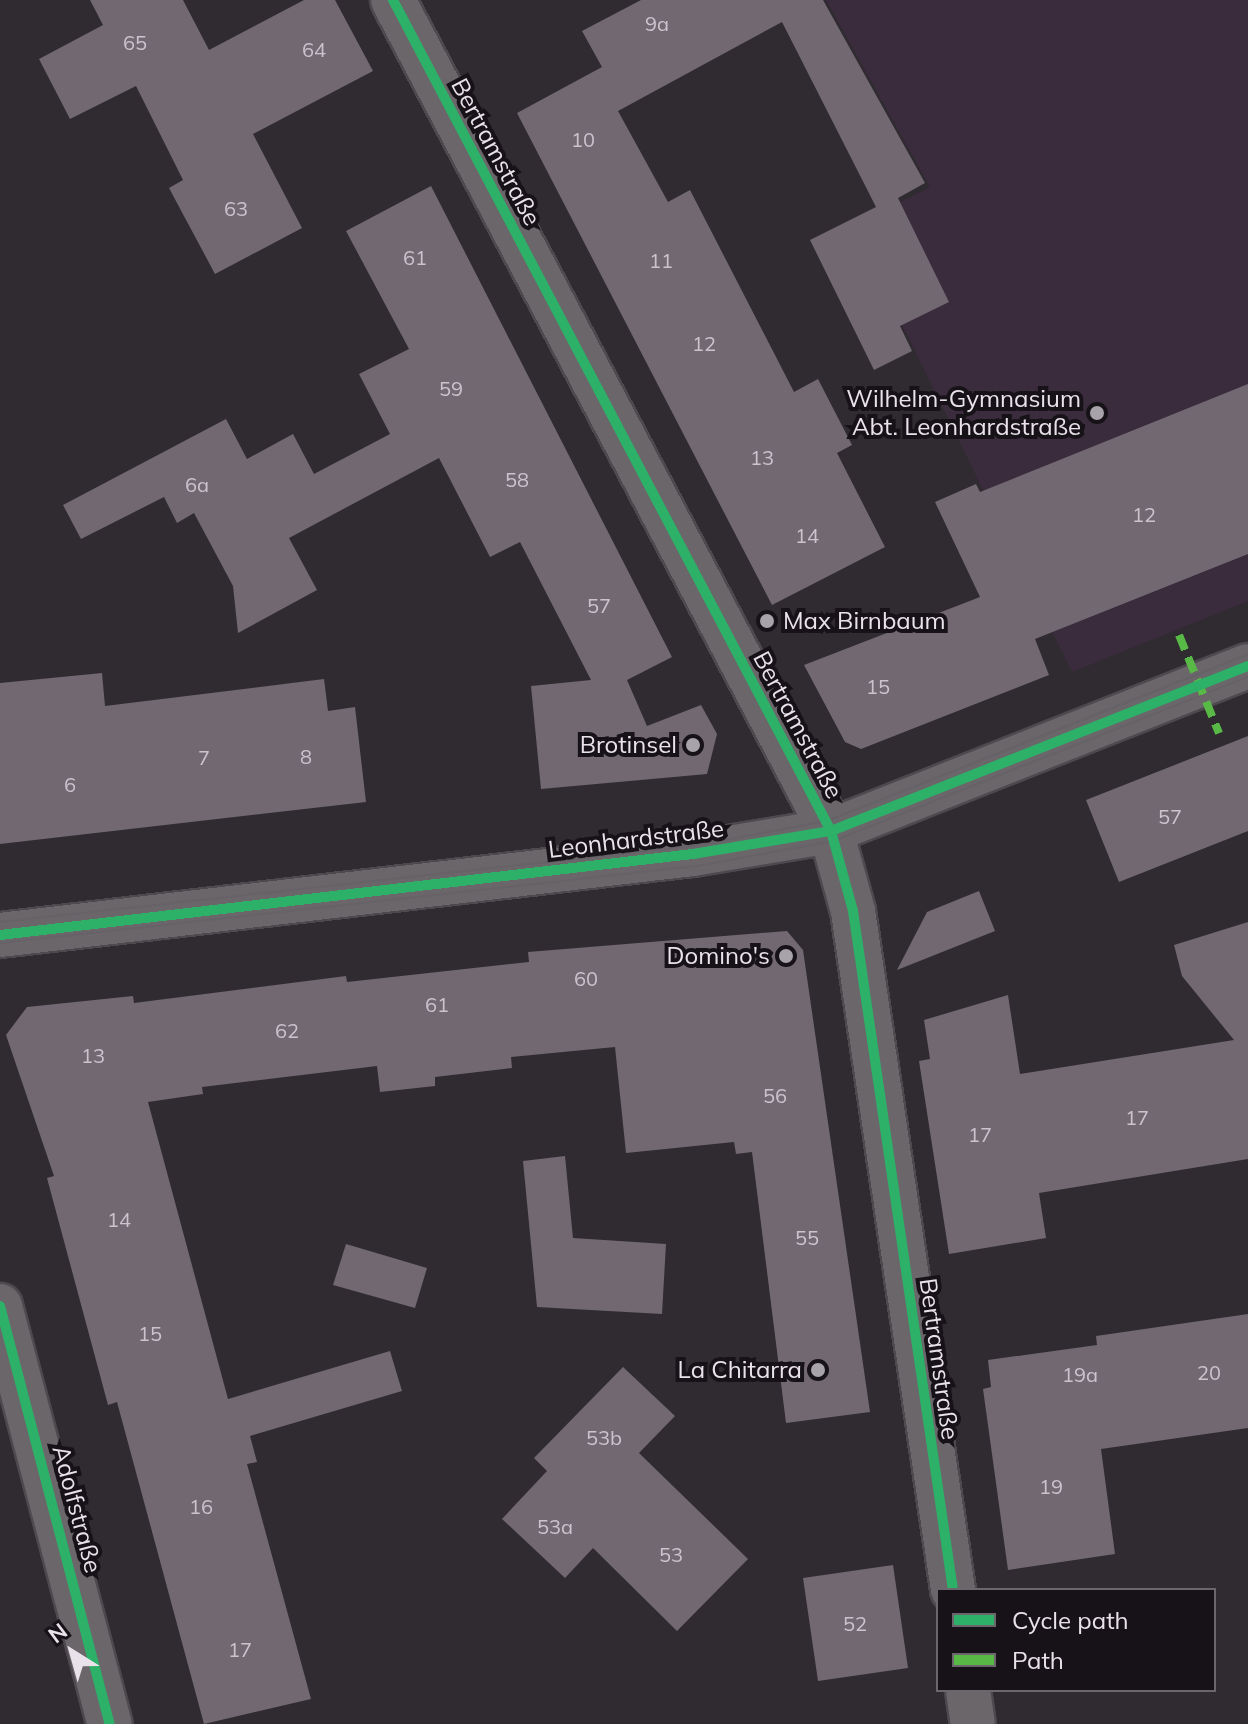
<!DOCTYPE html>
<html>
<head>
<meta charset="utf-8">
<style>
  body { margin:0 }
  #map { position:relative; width:1248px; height:1724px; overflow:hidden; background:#302b31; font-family:Mulish,sans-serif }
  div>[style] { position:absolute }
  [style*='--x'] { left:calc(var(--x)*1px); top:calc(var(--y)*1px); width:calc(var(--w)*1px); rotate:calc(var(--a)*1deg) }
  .built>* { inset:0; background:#3a2c3c }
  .building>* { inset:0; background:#716872 }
  .roads { filter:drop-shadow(2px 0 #4e494f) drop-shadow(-2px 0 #4e494f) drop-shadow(0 2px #4e494f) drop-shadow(0 -2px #4e494f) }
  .street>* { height:44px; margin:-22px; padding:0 22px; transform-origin:22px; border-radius:22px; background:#6a666a }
  .secondary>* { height:44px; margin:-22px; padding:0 22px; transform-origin:22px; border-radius:22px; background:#6a666a }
  .tram>* { height:2px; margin:-1px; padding:0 1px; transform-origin:1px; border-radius:1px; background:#666267 }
  .quiet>* { height:8px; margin-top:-4px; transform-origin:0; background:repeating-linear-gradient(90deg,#58b947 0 16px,transparent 0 24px) }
  .cycleway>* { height:10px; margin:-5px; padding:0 5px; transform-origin:5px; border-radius:5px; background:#2db169 }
  .dots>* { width:22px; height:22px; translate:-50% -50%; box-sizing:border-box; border:4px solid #171218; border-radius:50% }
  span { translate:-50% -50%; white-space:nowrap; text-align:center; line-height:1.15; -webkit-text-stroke:8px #171218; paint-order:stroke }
  .number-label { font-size:20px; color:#cbc4cd }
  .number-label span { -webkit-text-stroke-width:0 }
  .street-label { font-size:24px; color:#e9e2eb }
  .poi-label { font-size:24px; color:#e9e2eb }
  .right { translate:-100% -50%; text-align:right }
  .left { translate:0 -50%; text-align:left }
  .legend { position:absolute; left:936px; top:1588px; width:280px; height:104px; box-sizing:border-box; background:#171218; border:2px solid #6b656c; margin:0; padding:10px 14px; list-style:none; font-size:24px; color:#e9e2eb }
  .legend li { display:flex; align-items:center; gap:16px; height:40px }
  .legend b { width:40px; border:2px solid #6b656c }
  .north { position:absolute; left:32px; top:1612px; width:80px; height:80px; -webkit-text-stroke:6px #171218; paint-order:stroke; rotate:323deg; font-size:22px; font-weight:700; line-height:32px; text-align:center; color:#e9e2eb }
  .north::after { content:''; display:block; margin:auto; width:28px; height:36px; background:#e9e2eb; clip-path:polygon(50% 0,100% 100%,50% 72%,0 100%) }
</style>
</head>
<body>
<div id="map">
  <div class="built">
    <div style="clip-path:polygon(826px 0,1248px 0,1248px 601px,1072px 672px,854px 226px,930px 187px)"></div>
  </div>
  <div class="building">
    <div style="clip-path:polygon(90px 0,183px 0,209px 50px,304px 0,335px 0,373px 71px,253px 134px,302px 228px,215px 274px,169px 188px,183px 180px,136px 86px,70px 119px,39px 59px,103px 25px)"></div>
    <div style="clip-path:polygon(641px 0,823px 0,925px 183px,898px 198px,949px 302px,900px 326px,912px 351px,874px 370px,810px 240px,876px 207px,782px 22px,618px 111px,668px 202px,690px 190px,794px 392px,818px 379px,852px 445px,837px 453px,885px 547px,772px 605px,517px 113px,602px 67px,582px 31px)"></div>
    <div style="clip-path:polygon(431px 186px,672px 657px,627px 680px,647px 726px,701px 705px,717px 734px,707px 774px,541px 789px,531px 686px,591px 680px,520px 542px,490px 557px,439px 458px,289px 538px,317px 590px,238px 633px,233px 586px,194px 513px,177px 523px,164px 497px,81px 539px,63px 505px,226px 419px,247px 459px,293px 434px,314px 474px,390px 434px,359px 374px,409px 349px,346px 231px)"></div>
    <div style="clip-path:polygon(1248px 384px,1248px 554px,1035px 639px,1049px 675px,861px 749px,845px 742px,804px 665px,980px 597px,935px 502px,976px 484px,980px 492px)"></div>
    <div style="clip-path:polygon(102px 673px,105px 706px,324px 679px,328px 711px,355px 707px,366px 802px,0 844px,0 683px)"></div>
    <div style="clip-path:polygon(1248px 736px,1248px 831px,1119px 882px,1086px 800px)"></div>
    <div style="clip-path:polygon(979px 891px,995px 931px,897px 970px,927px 912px)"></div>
    <div style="clip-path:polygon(1248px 922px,1248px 1159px,1039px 1193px,1046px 1238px,949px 1254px,919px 1061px,930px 1059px,924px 1020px,1008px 995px,1020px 1074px,1234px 1040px,1182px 976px,1174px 945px)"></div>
    <div style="clip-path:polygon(787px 931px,803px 950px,870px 1412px,786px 1423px,752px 1152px,736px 1154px,734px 1142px,626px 1153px,615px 1047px,511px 1057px,512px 1068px,435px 1077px,435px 1086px,380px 1092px,377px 1066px,202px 1087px,203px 1094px,148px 1102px,228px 1399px,390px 1351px,402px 1391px,250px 1436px,257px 1462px,247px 1464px,311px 1699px,204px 1724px,117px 1402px,108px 1405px,47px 1178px,54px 1176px,6px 1035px,27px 1007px,133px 996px,134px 1003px,346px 976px,347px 982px,529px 962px,528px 952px)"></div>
    <div style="clip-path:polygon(565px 1156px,573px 1238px,666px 1244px,662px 1314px,537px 1307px,523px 1161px)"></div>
    <div style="clip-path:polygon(346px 1244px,427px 1268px,415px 1308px,333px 1285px)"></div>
    <div style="clip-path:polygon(1248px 1314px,1248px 1428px,1101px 1449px,1115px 1554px,1008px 1570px,983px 1389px,991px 1387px,988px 1360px,1097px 1345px,1096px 1336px)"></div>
    <div style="clip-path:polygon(623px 1367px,675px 1416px,639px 1453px,748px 1559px,677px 1631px,593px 1548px,565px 1578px,502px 1519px,547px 1471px,534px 1458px)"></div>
    <div style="clip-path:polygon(893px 1565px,908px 1668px,818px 1681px,803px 1578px)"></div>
  </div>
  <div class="roads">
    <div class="street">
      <div style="--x:393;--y:0;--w:939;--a:62.21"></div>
      <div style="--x:831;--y:831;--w:83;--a:74.6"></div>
      <div style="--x:853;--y:911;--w:686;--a:81.62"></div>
      <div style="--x:0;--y:1306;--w:432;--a:75.3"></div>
      <div style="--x:968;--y:1690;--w:34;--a:82"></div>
    </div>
    <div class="secondary">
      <div style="--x:0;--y:935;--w:698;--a:-6.67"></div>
      <div style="--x:693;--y:854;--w:140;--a:-9.5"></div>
      <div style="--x:831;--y:831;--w:448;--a:-21.6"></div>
    </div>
  </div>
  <div class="tram">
    <div style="--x:0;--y:922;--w:696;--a:-6.27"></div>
    <div style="--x:692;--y:846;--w:137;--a:-10.5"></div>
    <div style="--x:827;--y:821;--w:453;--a:-21.6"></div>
    <div style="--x:0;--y:943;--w:701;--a:-6.3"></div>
    <div style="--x:697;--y:866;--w:138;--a:-10.4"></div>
    <div style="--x:833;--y:841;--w:446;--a:-21.6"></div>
  </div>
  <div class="quiet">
    <div style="--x:1179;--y:635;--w:106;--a:67.8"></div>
  </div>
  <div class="cycleway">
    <div style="--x:393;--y:0;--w:939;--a:62.21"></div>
    <div style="--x:831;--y:831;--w:83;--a:74.6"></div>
    <div style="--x:853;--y:911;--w:686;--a:81.62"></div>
    <div style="--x:0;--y:935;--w:698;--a:-6.67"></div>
    <div style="--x:693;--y:854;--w:140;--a:-9.5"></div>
    <div style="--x:831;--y:831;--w:448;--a:-21.6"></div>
    <div style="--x:0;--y:1306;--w:432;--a:75.3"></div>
  </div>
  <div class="dots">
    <div style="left:1097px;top:413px;background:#a8a2aa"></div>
    <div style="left:767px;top:621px;background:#a8a2aa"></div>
    <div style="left:693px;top:745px;background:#a8a2aa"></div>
    <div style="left:786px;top:956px;background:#a8a2aa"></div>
    <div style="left:818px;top:1370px;background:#a8a2aa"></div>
  </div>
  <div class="number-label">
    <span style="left:657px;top:23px">9a</span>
    <span style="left:135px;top:42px">65</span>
    <span style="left:314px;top:49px">64</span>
    <span style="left:583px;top:139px">10</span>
    <span style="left:236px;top:208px">63</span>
    <span style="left:415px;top:257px">61</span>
    <span style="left:661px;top:260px">11</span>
    <span style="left:704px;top:343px">12</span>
    <span style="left:451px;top:388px">59</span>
    <span style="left:762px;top:457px">13</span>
    <span style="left:517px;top:479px">58</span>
    <span style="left:197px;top:484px">6a</span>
    <span style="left:1144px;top:514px">12</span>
    <span style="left:807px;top:535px">14</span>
    <span style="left:599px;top:605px">57</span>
    <span style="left:878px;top:686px">15</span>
    <span style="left:306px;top:756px">8</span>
    <span style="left:204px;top:757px">7</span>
    <span style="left:70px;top:784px">6</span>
    <span style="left:1170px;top:816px">57</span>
    <span style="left:586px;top:978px">60</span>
    <span style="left:437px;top:1004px">61</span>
    <span style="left:287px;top:1030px">62</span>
    <span style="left:93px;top:1055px">13</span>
    <span style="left:775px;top:1095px">56</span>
    <span style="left:1137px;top:1117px">17</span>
    <span style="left:980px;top:1134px">17</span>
    <span style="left:119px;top:1219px">14</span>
    <span style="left:807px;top:1237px">55</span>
    <span style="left:150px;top:1333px">15</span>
    <span style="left:1209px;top:1372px">20</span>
    <span style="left:1080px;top:1374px">19a</span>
    <span style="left:604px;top:1437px">53b</span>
    <span style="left:1051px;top:1486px">19</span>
    <span style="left:201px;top:1506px">16</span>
    <span style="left:555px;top:1526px">53a</span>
    <span style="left:671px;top:1554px">53</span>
    <span style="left:855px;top:1623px">52</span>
    <span style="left:240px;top:1649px">17</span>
  </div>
  <div class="street-label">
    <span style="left:496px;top:152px;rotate:62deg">Bertramstraße</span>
    <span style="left:798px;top:725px;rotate:62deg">Bertramstraße</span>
    <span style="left:636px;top:839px;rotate:-7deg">Leonhardstraße</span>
    <span style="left:939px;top:1359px;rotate:82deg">Bertramstraße</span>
    <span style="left:77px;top:1509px;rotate:75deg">Adolfstraße</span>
  </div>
  <div class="poi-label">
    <span class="right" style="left:1081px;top:413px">Wilhelm-Gymnasium<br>Abt. Leonhardstraße</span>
    <span class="left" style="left:783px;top:621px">Max Birnbaum</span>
    <span class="right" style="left:677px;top:745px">Brotinsel</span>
    <span class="right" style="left:770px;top:956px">Domino's</span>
    <span class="right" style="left:802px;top:1370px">La Chitarra</span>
  </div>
  <ul class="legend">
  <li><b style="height:10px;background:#2db169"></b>Cycle path</li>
  <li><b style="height:10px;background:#58b947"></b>Path</li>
  </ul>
  <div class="north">N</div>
</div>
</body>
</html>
